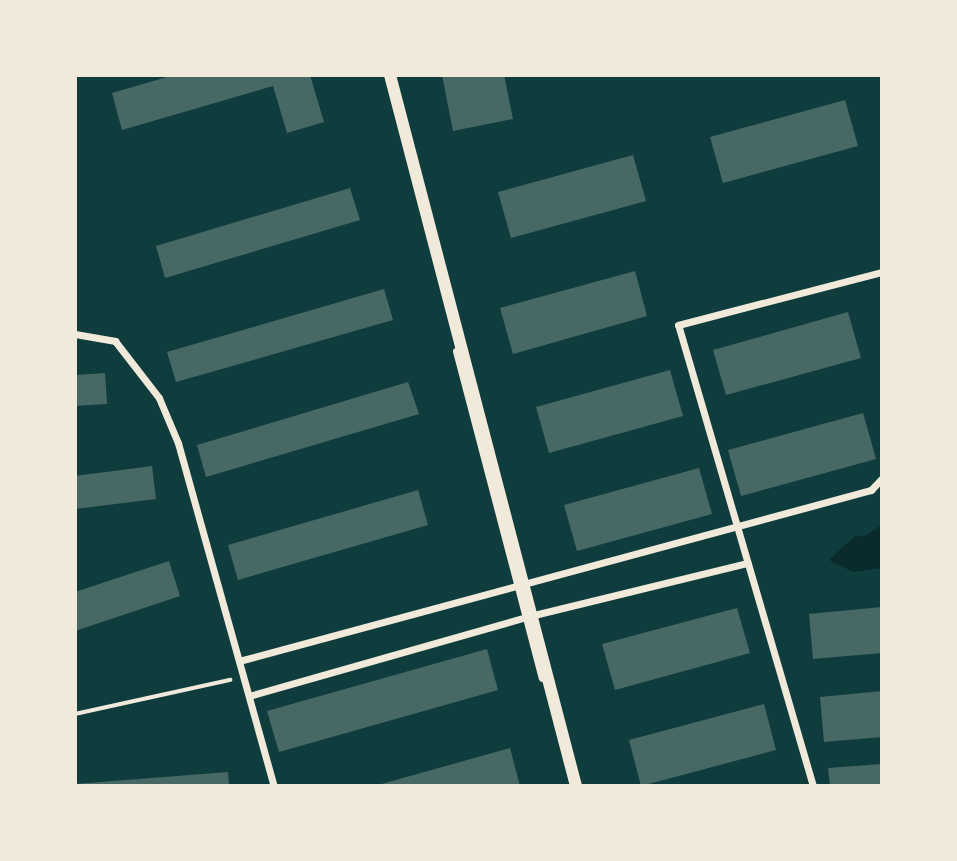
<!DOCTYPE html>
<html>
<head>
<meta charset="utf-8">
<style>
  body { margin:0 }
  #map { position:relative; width:957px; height:861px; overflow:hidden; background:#0f3d3e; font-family:Overpass,sans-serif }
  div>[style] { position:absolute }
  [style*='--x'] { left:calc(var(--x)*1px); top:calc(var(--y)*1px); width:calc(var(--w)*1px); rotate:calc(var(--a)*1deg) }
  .water>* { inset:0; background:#0a2a2b }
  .building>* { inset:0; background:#486865 }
  .path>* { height:3.5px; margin:-1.75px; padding:0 1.75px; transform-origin:1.75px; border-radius:1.75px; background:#f1e9da }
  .minor>* { height:7px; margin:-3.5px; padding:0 3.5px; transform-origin:3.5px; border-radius:3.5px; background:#f1e9da }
  .tertiary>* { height:12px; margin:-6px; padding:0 6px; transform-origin:6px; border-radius:6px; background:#f1e9da }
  span { translate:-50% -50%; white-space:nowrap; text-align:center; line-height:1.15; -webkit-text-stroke:5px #f1e9da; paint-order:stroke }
  .frame { position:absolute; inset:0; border:77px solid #f1e9da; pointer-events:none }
</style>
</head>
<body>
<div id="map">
  <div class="water">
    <div style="clip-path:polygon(882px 525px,882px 568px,853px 572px,829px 560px,856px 535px,863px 537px)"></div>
  </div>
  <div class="building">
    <div style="clip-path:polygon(174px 75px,310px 75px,324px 122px,287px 133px,273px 86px,122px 130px,112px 93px)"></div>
    <div style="clip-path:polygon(442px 75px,504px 75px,513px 119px,453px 131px)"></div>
    <div style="clip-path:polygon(845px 100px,858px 146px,723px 183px,710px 137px)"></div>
    <div style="clip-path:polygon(633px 155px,646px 201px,511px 238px,498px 192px)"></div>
    <div style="clip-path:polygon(350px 188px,360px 220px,165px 278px,156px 246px)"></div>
    <div style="clip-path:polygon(635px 271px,647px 316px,513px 354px,500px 308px)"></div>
    <div style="clip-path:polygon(384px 289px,393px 320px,176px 382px,167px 352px)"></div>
    <div style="clip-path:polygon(848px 312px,861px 358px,726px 395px,713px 350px)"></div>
    <div style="clip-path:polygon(670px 370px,683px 416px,549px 453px,536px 407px)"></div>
    <div style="clip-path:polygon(105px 373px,107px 404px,75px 406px,75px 375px)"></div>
    <div style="clip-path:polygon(408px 382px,419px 414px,206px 477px,197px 445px)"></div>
    <div style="clip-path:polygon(863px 413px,876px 459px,741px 496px,728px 450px)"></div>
    <div style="clip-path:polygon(152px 466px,156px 499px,75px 509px,75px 476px)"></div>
    <div style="clip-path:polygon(699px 468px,712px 514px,577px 551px,564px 505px)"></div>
    <div style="clip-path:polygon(418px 490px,428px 525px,238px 580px,228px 545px)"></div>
    <div style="clip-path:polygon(169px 561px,180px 596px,75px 631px,75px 592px)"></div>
    <div style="clip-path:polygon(882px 607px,882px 653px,813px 659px,809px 614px)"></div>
    <div style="clip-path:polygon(737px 608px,750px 653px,615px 690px,602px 644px)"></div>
    <div style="clip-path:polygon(487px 649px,498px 690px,279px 752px,267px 711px)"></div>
    <div style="clip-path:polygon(882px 691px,882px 737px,824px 742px,820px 697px)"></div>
    <div style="clip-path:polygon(764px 704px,776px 750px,641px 786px,629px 740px)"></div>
    <div style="clip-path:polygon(510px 748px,520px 786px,378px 786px,378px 785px)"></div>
    <div style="clip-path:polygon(882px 764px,882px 786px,830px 786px,828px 768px)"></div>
    <div style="clip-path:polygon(228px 772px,229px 786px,75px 786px,75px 784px)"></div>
  </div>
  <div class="path">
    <div style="--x:75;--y:714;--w:159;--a:-12.4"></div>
  </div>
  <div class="minor">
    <div style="--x:75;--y:334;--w:41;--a:9.9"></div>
    <div style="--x:115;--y:341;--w:72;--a:52.3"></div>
    <div style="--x:159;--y:398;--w:49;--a:67.1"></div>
    <div style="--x:178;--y:443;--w:356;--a:74.4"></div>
    <div style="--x:456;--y:351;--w:338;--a:75.3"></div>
    <div style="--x:239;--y:661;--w:655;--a:-15.14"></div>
    <div style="--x:871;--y:490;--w:16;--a:-47"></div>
    <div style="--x:249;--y:696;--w:292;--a:-15.9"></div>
    <div style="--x:530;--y:616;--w:224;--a:-13.7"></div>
    <div style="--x:813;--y:786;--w:480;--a:-106.3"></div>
    <div style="--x:678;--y:325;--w:211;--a:-14.6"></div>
  </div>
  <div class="tertiary">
    <div style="--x:390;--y:75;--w:735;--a:75.34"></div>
  </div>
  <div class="frame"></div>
</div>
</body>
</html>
